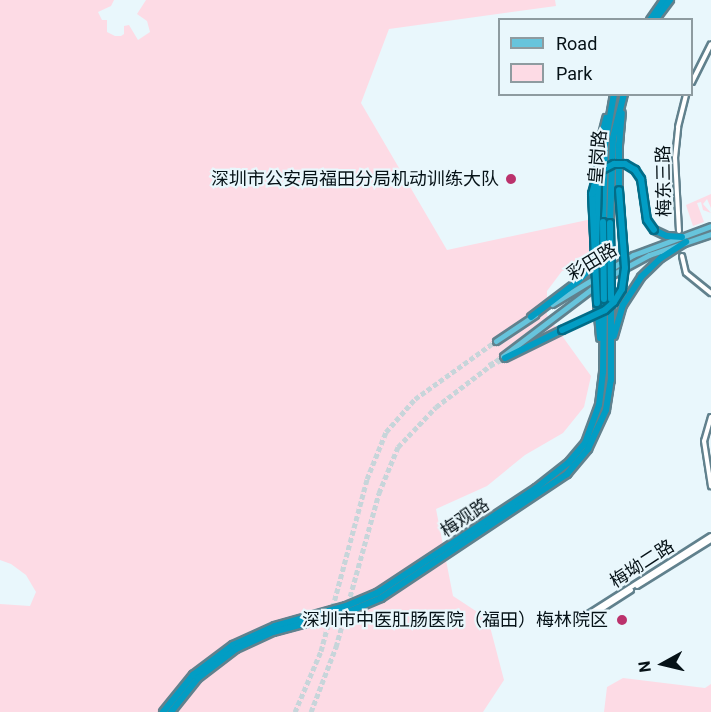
<!DOCTYPE html>
<html>
<head>
<meta charset="utf-8">
<style>
  body { margin:0 }
  #map { position:relative; width:711px; height:712px; overflow:hidden; background:#e9f7fc; font-family:Roboto,"Noto Sans SC",sans-serif }
  div>[style] { position:absolute }
  [style*='--x'] { left:calc(var(--x)*1px); top:calc(var(--y)*1px); width:calc(var(--w)*1px); rotate:calc(var(--a)*1deg) }
  .green>* { inset:0; background:#fddbe5 }
  .major-tunnel>* { height:5px; margin-top:-2.5px; transform-origin:0; background:repeating-linear-gradient(90deg,#c7d5da 0 5px,transparent 0 7.5px) }
  .highway-tunnel>* { height:6px; margin-top:-3px; transform-origin:0; background:repeating-linear-gradient(90deg,#c7d5da 0 6px,transparent 0 9px) }
  .roads { filter:drop-shadow(2px 0 #61818d) drop-shadow(-2px 0 #61818d) drop-shadow(0 2px #61818d) drop-shadow(0 -2px #61818d) }
  .minor>* { height:4px; margin:-2px; padding:0 2px; transform-origin:2px; border-radius:2px; background:#fff }
  .major>* { height:5px; margin:-2.5px; padding:0 2.5px; transform-origin:2.5px; border-radius:2.5px; background:#67c4dc }
  .highway>* { height:6px; margin:-3px; padding:0 3px; transform-origin:3px; border-radius:3px; background:#029dc4 }
  .bridges { filter:drop-shadow(2px 0 #036c87) drop-shadow(-2px 0 #036c87) drop-shadow(0 2px #036c87) drop-shadow(0 -2px #036c87) }
  .highway-bridge>* { height:6px; margin:-3px; padding:0 3px; transform-origin:3px; border-radius:3px; background:#029dc4 }
  .dots>* { width:16px; height:16px; translate:-50% -50%; box-sizing:border-box; border:3px solid #e9f7fc; border-radius:50% }
  span { translate:-50% -50%; white-space:nowrap; text-align:center; line-height:1.15; -webkit-text-stroke:4.5px #e9f7fc; paint-order:stroke }
  .street-label { font-size:18px; color:#061217 }
  .poi-label { font-size:18px; color:#061217 }
  .right { translate:-100% -50%; text-align:right }
  .legend { position:absolute; left:498px; top:18px; width:195px; height:78px; box-sizing:border-box; background:#e9f7fc; border:2px solid #8e9ba0; margin:0; padding:8px 10px; list-style:none; font-size:18px; color:#061217 }
  .legend li { display:flex; align-items:center; gap:12px; height:30px }
  .legend b { width:30px; border:2px solid #8e9ba0 }
  .north { position:absolute; left:633px; top:634px; width:60px; height:60px; -webkit-text-stroke:4px #e9f7fc; paint-order:stroke; rotate:262deg; font-size:16px; font-weight:700; line-height:24px; text-align:center; color:#061217 }
  .north::after { content:''; display:block; margin:auto; width:21px; height:27px; background:#061217; clip-path:polygon(50% 0,100% 100%,50% 72%,0 100%) }
</style>
</head>
<body>
<div id="map">
  <div class="green">
    <div style="clip-path:polygon(0 0,114px 0,111px 6px,98px 12px,102px 20px,107px 20px,107px 32px,115px 36px,121px 36px,124px 34px,124px 26px,129px 25px,138px 40px,150px 32px,147px 21px,137px 14px,146px 0,555px 0,556px 6px,389px 29px,361px 103px,447px 250px,592px 219px,593px 261px,562px 271px,547px 291px,547px 315px,591px 376px,584px 407px,563px 433px,525px 455px,487px 486px,436px 509px,453px 596px,488px 619px,504px 680px,483px 712px,0 712px,0 604px,30px 606px,36px 592px,26px 575px,11px 564px,0 560px)"></div>
    <div style="clip-path:polygon(711px 194px,711px 208px,707px 199px,703px 204px,711px 213px,703px 210px,701px 202px,697px 203px,704px 222px,693px 226px,686px 205px)"></div>
    <div style="clip-path:polygon(623px 678px,705px 688px,711px 684px,711px 712px,604px 712px,607px 687px)"></div>
  </div>
  <div class="major-tunnel">
    <div style="--x:295;--y:712;--w:66;--a:-66.9"></div>
    <div style="--x:321;--y:651;--w:178;--a:-75"></div>
    <div style="--x:367;--y:479;--w:51;--a:-68"></div>
    <div style="--x:386;--y:432;--w:44;--a:-48.7"></div>
    <div style="--x:415;--y:399;--w:100;--a:-35.6"></div>
    <div style="--x:311;--y:712;--w:70;--a:-69"></div>
    <div style="--x:336;--y:647;--w:160;--a:-74.4"></div>
    <div style="--x:379;--y:493;--w:50;--a:-67.6"></div>
    <div style="--x:398;--y:447;--w:55;--a:-46.5"></div>
    <div style="--x:436;--y:407;--w:84;--a:-37.3"></div>
  </div>
  <div class="highway-tunnel">
    <div style="--x:489;--y:366;--w:18;--a:-27"></div>
  </div>
  <div class="roads">
    <div class="minor">
      <div style="--x:692;--y:82;--w:42;--a:-63.4"></div>
      <div style="--x:679;--y:231;--w:73;--a:-93.1"></div>
      <div style="--x:675;--y:158;--w:31;--a:-84"></div>
      <div style="--x:678;--y:127;--w:34;--a:-76"></div>
      <div style="--x:682;--y:256;--w:17;--a:77"></div>
      <div style="--x:686;--y:273;--w:32;--a:39"></div>
      <div style="--x:711;--y:417;--w:25;--a:106"></div>
      <div style="--x:704;--y:441;--w:46;--a:81.2"></div>
      <div style="--x:637;--y:586;--w:87;--a:-31.9"></div>
      <div style="--x:587;--y:615;--w:147;--a:-32.5"></div>
      <div style="--x:589;--y:617;--w:50;--a:-32.7"></div>
    </div>
    <div class="major">
      <div style="--x:610;--y:276;--w:44;--a:-28.3"></div>
      <div style="--x:649;--y:255;--w:65;--a:-18.7"></div>
      <div style="--x:552;--y:304;--w:95;--a:-31.2"></div>
      <div style="--x:633;--y:255;--w:83;--a:-20.4"></div>
      <div style="--x:496;--y:341;--w:47;--a:-33.7"></div>
      <div style="--x:503;--y:356;--w:118;--a:-37.1"></div>
    </div>
    <div class="highway">
      <div style="--x:650;--y:20;--w:24;--a:-55"></div>
      <div style="--x:655;--y:20;--w:25;--a:-53"></div>
      <div style="--x:599;--y:147;--w:30;--a:-76"></div>
      <div style="--x:619;--y:190;--w:45;--a:-90"></div>
      <div style="--x:619;--y:145;--w:32;--a:-85"></div>
      <div style="--x:603;--y:222;--w:77;--a:-88.5"></div>
      <div style="--x:605;--y:145;--w:52;--a:-80"></div>
      <div style="--x:610;--y:223;--w:85;--a:-88"></div>
      <div style="--x:613;--y:138;--w:45;--a:-76"></div>
      <div style="--x:654;--y:230;--w:14;--a:25"></div>
      <div style="--x:667;--y:236;--w:15;--a:4"></div>
      <div style="--x:597;--y:303;--w:35;--a:85"></div>
      <div style="--x:531;--y:317;--w:58;--a:-37.3"></div>
      <div style="--x:577;--y:282;--w:16;--a:-45"></div>
      <div style="--x:588;--y:271;--w:17;--a:-65"></div>
      <div style="--x:614;--y:336;--w:32;--a:-74"></div>
      <div style="--x:623;--y:305;--w:33;--a:-57"></div>
      <div style="--x:641;--y:277;--w:28;--a:-44"></div>
      <div style="--x:661;--y:258;--w:30;--a:-33"></div>
      <div style="--x:505;--y:358;--w:64;--a:-26.2"></div>
      <div style="--x:163;--y:712;--w:48;--a:-51"></div>
      <div style="--x:193;--y:675;--w:50;--a:-36.9"></div>
      <div style="--x:233;--y:645;--w:46;--a:-24.3"></div>
      <div style="--x:275;--y:626;--w:74;--a:-15.7"></div>
      <div style="--x:346;--y:606;--w:34;--a:-23"></div>
      <div style="--x:377;--y:593;--w:191;--a:-33.4"></div>
      <div style="--x:536;--y:488;--w:42;--a:-38.2"></div>
      <div style="--x:569;--y:462;--w:25;--a:-50"></div>
      <div style="--x:585;--y:443;--w:40;--a:-69.8"></div>
      <div style="--x:599;--y:405;--w:34;--a:-83"></div>
      <div style="--x:603;--y:371;--w:72;--a:-89.2"></div>
      <div style="--x:171;--y:712;--w:43;--a:-51.5"></div>
      <div style="--x:198;--y:678;--w:48;--a:-37.3"></div>
      <div style="--x:236;--y:649;--w:41;--a:-24.7"></div>
      <div style="--x:273;--y:632;--w:78;--a:-14.9"></div>
      <div style="--x:348;--y:612;--w:36;--a:-23"></div>
      <div style="--x:381;--y:598;--w:224;--a:-33.7"></div>
      <div style="--x:567;--y:474;--w:33;--a:-50"></div>
      <div style="--x:588;--y:449;--w:43;--a:-65.2"></div>
      <div style="--x:606;--y:410;--w:30;--a:-81"></div>
      <div style="--x:611;--y:380;--w:78;--a:-90"></div>
    </div>
  </div>
  <div class="bridges">
    <div class="highway-bridge">
      <div style="--x:603;--y:222;--w:77;--a:89.3"></div>
      <div style="--x:610;--y:223;--w:76;--a:89.2"></div>
      <div style="--x:596;--y:249;--w:102;--a:-88.3"></div>
      <div style="--x:597;--y:303;--w:109;--a:-92.6"></div>
      <div style="--x:592;--y:194;--w:23;--a:-75"></div>
      <div style="--x:598;--y:172;--w:18;--a:-27"></div>
      <div style="--x:614;--y:164;--w:11;--a:0"></div>
      <div style="--x:625;--y:164;--w:12;--a:31"></div>
      <div style="--x:635;--y:170;--w:11;--a:56"></div>
      <div style="--x:641;--y:179;--w:41;--a:81.7"></div>
      <div style="--x:647;--y:220;--w:12;--a:55"></div>
      <div style="--x:562;--y:330;--w:47;--a:-24.9"></div>
      <div style="--x:605;--y:310;--w:12;--a:-42"></div>
      <div style="--x:614;--y:302;--w:15;--a:-58"></div>
      <div style="--x:622;--y:289;--w:21;--a:-82"></div>
      <div style="--x:625;--y:268;--w:78;--a:-94.4"></div>
    </div>
  </div>
  <div class="dots">
    <div style="left:511px;top:179px;background:#bb326c"></div>
    <div style="left:622px;top:620px;background:#bb326c"></div>
  </div>
  <div class="street-label">
    <span style="left:598px;top:157px;rotate:-85deg">皇岗路</span>
    <span style="left:664px;top:181px;rotate:-91deg">梅东三路</span>
    <span style="left:592px;top:262px;rotate:-31deg">彩田路</span>
    <span style="left:465px;top:518px;rotate:-34deg">梅观路</span>
    <span style="left:642px;top:564px;rotate:-33deg">梅坳二路</span>
  </div>
  <div class="poi-label">
    <span class="right" style="left:499px;top:179px">深圳市公安局福田分局机动训练大队</span>
    <span class="right" style="left:608px;top:620px">深圳市中医肛肠医院（福田）梅林院区</span>
  </div>
  <ul class="legend">
  <li><b style="height:8px;background:#67c4dc"></b>Road</li>
  <li><b style="height:16px;background:#fddbe5"></b>Park</li>
  </ul>
  <div class="north">N</div>
</div>
</body>
</html>
